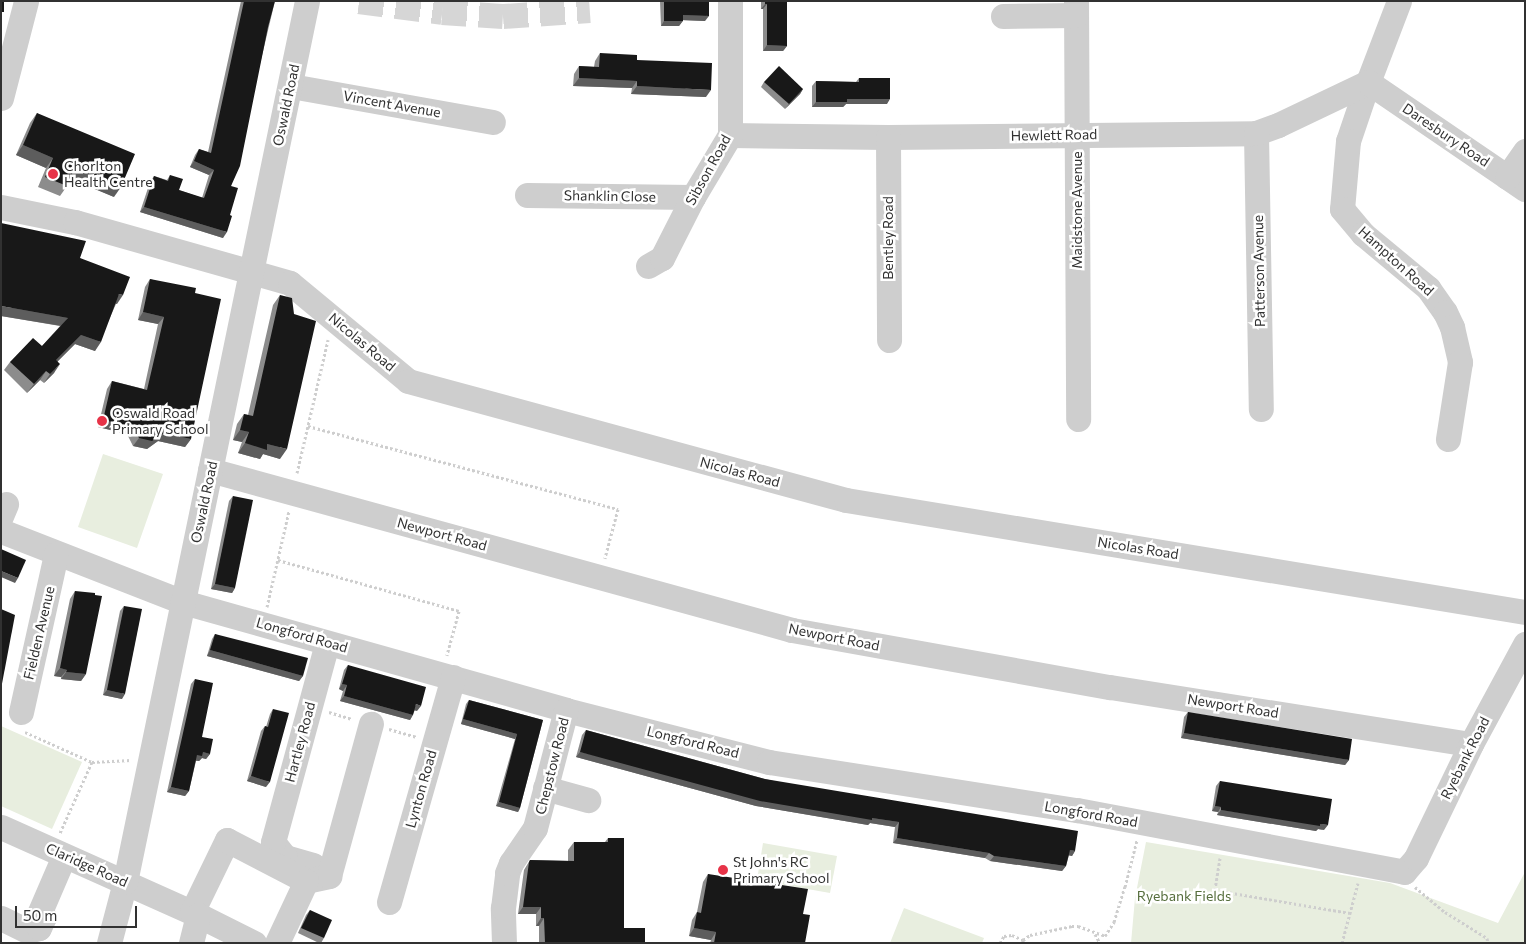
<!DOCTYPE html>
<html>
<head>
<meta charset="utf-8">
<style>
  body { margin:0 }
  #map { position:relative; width:1526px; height:944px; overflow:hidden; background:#fff; font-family:Commissioner,sans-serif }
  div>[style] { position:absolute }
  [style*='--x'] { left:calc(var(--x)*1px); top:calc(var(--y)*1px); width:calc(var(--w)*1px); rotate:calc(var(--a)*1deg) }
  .green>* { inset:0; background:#e8eedf }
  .minor-tunnel>* { height:25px; margin-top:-12.5px; transform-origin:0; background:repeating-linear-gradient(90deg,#d6d6d6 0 25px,transparent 0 37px) }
  .path>* { height:3px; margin-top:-1.5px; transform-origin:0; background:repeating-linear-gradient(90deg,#cecece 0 2.5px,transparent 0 5px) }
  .minor>* { height:25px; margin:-12.5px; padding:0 12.5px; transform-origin:12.5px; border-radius:12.5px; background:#cecece }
  .wall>* { inset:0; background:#8c8c8c }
  .shaded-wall>* { inset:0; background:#5d5d5d }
  .building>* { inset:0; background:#181818 }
  .dots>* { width:14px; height:14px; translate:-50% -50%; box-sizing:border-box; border:2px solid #fff; border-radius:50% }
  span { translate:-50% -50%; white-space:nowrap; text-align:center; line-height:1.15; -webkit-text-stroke:5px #fff; paint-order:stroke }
  .street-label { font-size:14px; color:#313131 }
  .poi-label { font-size:14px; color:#313131 }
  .left { translate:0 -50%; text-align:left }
  .park-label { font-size:14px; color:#566e3d }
  .frame { position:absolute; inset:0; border:2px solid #313131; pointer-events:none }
  .scale { position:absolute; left:15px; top:906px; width:122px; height:22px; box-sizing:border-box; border:2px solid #313131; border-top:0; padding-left:6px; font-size:15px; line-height:18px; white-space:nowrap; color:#313131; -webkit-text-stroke:4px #fff; paint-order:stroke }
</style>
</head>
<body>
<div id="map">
  <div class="green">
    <div style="clip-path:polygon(103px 454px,163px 474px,137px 548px,78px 527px)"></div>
    <div style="clip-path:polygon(1px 726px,82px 762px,52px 829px,1px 806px)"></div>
    <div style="clip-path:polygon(1146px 842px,1390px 883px,1498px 923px,1525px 872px,1525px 943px,1131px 943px,1135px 898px)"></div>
    <div style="clip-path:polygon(763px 843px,837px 856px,830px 893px,757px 880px)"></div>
    <div style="clip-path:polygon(904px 908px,984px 938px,982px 943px,890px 943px)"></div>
  </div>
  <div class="minor-tunnel">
    <div style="--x:359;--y:1;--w:84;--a:7.5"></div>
    <div style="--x:442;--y:12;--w:61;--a:3.8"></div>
    <div style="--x:503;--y:16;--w:87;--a:-3.9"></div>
  </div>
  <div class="path">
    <div style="--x:308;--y:426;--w:321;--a:15"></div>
    <div style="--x:618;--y:509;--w:51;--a:104.9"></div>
    <div style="--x:297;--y:473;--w:137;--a:-76.9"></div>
    <div style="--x:278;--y:560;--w:188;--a:15.7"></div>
    <div style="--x:459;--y:611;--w:46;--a:105.3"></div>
    <div style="--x:267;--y:607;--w:98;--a:-77.1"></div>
    <div style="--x:329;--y:712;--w:24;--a:17"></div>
    <div style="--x:389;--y:729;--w:29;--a:16"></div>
    <div style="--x:25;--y:732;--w:73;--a:24.1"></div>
    <div style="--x:92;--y:762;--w:78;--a:114.3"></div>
    <div style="--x:92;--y:762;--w:39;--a:-3"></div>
    <div style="--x:1220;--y:858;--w:32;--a:99"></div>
    <div style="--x:1215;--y:890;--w:137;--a:9.7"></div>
    <div style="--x:1415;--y:887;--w:39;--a:40"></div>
    <div style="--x:1445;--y:912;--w:49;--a:31.8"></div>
    <div style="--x:1487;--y:938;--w:5;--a:79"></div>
    <div style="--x:1095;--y:934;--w:10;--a:61"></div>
    <div style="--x:1000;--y:943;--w:8;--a:-60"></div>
    <div style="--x:1004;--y:936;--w:8;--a:-7"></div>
    <div style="--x:1012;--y:935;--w:12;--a:24"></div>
    <div style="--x:1023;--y:943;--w:3;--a:-90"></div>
    <div style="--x:1023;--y:940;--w:9;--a:-36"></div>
    <div style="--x:1030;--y:935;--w:43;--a:-12.1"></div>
    <div style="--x:1072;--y:926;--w:6;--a:0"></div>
    <div style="--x:1078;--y:926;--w:29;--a:20"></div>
    <div style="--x:1105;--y:936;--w:17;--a:-57"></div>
    <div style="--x:1114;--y:922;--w:37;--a:-73"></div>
    <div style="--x:1125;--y:887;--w:49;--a:-75.7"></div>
    <div style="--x:1342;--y:943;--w:62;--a:-75.1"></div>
  </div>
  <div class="minor">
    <div style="--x:1076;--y:1;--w:418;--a:89.7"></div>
    <div style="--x:1399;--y:1;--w:87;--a:110.9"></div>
    <div style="--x:1368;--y:82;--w:62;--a:108.7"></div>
    <div style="--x:1348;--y:141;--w:68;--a:95"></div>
    <div style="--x:1342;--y:209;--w:33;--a:50"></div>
    <div style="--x:1363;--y:234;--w:85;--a:39.7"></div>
    <div style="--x:1428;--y:288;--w:29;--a:55"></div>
    <div style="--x:1445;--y:312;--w:17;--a:65"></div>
    <div style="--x:1452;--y:327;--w:36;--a:77"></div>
    <div style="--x:1460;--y:362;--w:78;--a:98.9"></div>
    <div style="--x:1003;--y:16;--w:73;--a:-0.8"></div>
    <div style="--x:291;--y:86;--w:205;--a:10.1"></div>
    <div style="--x:1;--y:98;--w:100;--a:-75.5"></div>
    <div style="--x:1256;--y:133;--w:276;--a:89"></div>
    <div style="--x:730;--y:135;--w:158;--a:0.7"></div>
    <div style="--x:888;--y:137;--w:368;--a:-0.6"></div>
    <div style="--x:1256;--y:133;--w:23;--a:-20"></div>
    <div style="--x:1278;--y:125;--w:100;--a:-25.5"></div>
    <div style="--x:1368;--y:82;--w:190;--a:34.3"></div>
    <div style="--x:888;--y:137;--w:203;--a:89.7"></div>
    <div style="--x:1507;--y:177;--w:32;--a:-55"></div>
    <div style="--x:527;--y:195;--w:166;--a:0.7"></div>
    <div style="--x:1;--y:207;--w:76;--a:11.5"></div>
    <div style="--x:75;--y:222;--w:223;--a:15.8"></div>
    <div style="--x:290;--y:283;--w:153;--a:39.7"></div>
    <div style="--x:408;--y:381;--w:454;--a:15.2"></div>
    <div style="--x:846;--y:500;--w:688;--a:9.37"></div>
    <div style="--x:648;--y:266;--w:16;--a:-30"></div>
    <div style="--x:662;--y:258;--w:68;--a:-63.1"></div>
    <div style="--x:693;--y:197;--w:72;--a:-59.2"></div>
    <div style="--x:730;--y:135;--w:134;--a:-90"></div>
    <div style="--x:210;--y:470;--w:604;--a:15.37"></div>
    <div style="--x:792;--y:630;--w:323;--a:10.2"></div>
    <div style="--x:1110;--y:687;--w:365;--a:9"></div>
    <div style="--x:1;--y:516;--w:13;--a:-67"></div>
    <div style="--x:1;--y:531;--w:195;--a:21.3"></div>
    <div style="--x:183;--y:602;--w:398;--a:15.7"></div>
    <div style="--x:566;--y:710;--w:210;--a:14.4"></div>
    <div style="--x:769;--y:762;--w:312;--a:8.9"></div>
    <div style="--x:1077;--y:810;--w:333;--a:10.7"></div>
    <div style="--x:1404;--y:872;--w:18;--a:-49"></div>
    <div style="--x:1416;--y:858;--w:127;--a:-64.2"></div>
    <div style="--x:1471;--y:744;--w:114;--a:-61.6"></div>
    <div style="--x:21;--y:712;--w:162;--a:-77.5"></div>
    <div style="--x:545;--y:788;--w:45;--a:15.6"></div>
    <div style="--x:1;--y:827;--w:216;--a:24.1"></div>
    <div style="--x:198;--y:915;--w:63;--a:26.6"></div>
    <div style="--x:306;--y:881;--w:17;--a:-66"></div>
    <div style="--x:313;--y:865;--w:29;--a:-164"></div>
    <div style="--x:285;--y:857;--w:19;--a:-129"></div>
    <div style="--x:273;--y:842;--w:206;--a:-74.8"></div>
    <div style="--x:306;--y:881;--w:24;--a:-12"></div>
    <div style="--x:329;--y:876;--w:158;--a:-74.6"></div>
    <div style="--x:389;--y:902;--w:234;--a:-74.1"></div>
    <div style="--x:192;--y:912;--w:80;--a:-64.1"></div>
    <div style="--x:227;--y:840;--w:89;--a:27.4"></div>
    <div style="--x:306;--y:881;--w:68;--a:115.1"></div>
    <div style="--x:1;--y:918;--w:30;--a:26"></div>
    <div style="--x:28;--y:931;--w:11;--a:-15"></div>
    <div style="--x:39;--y:928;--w:12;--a:-66"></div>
    <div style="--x:44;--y:917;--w:6;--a:-149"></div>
    <div style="--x:39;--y:914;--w:63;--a:-66.7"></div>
    <div style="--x:109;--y:943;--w:63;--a:-75.3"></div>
    <div style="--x:125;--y:882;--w:900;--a:-78.33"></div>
    <div style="--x:191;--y:943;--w:29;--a:-76"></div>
    <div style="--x:504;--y:943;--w:35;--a:-92"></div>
    <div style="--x:503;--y:908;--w:35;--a:-83"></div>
    <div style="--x:507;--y:873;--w:11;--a:-68"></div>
    <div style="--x:511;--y:863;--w:42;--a:-55.6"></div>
    <div style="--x:535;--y:828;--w:122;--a:-75.3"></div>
  </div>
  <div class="wall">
    <div style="clip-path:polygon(241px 1px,275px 1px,231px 186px,223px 238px,140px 212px,150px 182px,154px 176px,167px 180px,170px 175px,179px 190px,202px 198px,209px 175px,190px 167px,195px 155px,199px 149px,208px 152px)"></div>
    <div style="clip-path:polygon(660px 1px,709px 1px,705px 21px,683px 20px,679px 26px,661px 26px)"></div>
    <div style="clip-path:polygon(761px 1px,787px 1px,787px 46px,783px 51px,763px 51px,763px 9px,761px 9px)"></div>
    <div style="clip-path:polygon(600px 53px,706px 97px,631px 94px,632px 88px,573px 86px,574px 74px,579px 66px,594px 67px,595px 61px)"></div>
    <div style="clip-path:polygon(859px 78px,887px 104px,846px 104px,843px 107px,812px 107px,812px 86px,816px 81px,856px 82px)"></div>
    <div style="clip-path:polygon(764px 82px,803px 89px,800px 94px,785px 109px,761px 87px)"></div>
    <div style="clip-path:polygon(37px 113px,114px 197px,70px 178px,67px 186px,60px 196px,38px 187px,46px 168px,16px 155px,30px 123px)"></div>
    <div style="clip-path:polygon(80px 258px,117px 304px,116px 304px,95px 351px,75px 344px,58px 361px,54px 373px,44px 383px,40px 380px,27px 393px,4px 370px,10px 362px,42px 346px,60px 326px,1px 316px)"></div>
    <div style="clip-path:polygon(150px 279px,195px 293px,191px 439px,185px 447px,158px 441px,147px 449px,133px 446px,127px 434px,98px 427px,107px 389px,112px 381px,144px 389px,158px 324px,138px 320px,145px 287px)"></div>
    <div style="clip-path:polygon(280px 295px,280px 459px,263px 454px,260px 459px,238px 453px,242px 442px,233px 440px,237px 424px,244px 414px,248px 415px,273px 305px)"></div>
    <div style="clip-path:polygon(233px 496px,235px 588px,232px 593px,211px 589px,229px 501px)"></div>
    <div style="clip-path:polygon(75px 591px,86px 674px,81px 681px,61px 679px,61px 677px,54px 676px,70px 599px)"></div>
    <div style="clip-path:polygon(124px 606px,122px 699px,103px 695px,120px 611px)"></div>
    <div style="clip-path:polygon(215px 634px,303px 676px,299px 681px,207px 656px,212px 639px)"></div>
    <div style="clip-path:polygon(348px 665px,417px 711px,415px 710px,410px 720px,340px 701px,343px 691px,339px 689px,344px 670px)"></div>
    <div style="clip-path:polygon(195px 679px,202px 737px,210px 754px,206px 759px,202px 758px,199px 761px,196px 761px,189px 791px,185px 796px,167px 792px,191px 684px)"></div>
    <div style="clip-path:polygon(469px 700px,543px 720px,520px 808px,518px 812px,496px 806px,515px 739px,461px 724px,466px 704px)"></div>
    <div style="clip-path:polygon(273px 709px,266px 787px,247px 781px,261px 731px,265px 726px,266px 727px,270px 714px)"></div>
    <div style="clip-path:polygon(1188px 712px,1349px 760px,1345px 765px,1181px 738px,1184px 717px)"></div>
    <div style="clip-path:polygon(586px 730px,765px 779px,1075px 851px,1072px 856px,1069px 855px,1066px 866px,1062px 871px,990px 861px,985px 858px,893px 843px,895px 827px,870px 823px,868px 825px,756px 806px,576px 757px,582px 735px)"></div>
    <div style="clip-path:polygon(1220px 781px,1324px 830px,1318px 829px,1316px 831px,1217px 815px,1218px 812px,1212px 811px,1216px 786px)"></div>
    <div style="clip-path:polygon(608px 838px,624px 928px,645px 943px,539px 943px,539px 926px,536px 926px,536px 914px,518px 914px,524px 870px,530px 860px,568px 861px,568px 850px,574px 842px,605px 842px)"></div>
    <div style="clip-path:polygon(708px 874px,803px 914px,805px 943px,710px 943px,711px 940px,689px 936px,692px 920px,697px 912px,703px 882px)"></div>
    <div style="clip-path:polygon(310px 910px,324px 938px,321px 943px,319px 943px,298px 933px,306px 915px)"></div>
  </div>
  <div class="shaded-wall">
    <div style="clip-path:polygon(765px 4px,767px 4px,763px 9px,761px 9px)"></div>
    <div style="clip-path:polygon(683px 15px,709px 16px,705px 21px,679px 20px)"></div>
    <div style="clip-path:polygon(664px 21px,683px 21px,679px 26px,661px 26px)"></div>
    <div style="clip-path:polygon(767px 45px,787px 46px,783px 51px,763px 51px)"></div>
    <div style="clip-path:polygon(579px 78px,637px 81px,632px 88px,573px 86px)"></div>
    <div style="clip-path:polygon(637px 86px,711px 90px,706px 97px,631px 94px)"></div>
    <div style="clip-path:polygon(803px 89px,800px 94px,785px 109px,789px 104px)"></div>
    <div style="clip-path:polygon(847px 99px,890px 99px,887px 104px,846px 104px,843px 107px,812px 107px,816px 102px)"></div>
    <div style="clip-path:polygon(23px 145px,53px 158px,46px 168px,16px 155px)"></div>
    <div style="clip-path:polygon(194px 161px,214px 170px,209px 175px,190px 167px)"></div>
    <div style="clip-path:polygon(75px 168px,121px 187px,114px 197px,68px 178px)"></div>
    <div style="clip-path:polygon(144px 207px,227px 232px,223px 238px,140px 212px)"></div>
    <div style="clip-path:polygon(119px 294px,123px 295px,117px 304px,113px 303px)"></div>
    <div style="clip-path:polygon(1px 306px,68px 318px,62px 326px,1px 316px)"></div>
    <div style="clip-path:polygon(143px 312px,164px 317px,158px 324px,138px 320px)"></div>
    <div style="clip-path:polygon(81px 335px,101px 342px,95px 351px,75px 344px,50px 369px,56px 360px)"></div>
    <div style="clip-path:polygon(60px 364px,54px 373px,44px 383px,50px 374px)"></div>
    <div style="clip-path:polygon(46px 371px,40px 380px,27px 393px,34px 384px)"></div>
    <div style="clip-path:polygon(103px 420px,133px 427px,127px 434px,98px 427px)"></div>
    <div style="clip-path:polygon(240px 430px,249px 432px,242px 442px,233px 440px)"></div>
    <div style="clip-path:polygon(164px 433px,191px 439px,185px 447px,158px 441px,147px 449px,133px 446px,139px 438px)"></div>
    <div style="clip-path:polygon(245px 443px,267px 444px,287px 449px,280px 459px,263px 454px,260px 459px,238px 453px)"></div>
    <div style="clip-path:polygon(1px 571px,18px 578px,15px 583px,1px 577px)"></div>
    <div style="clip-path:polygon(215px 584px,235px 588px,232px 593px,211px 589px)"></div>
    <div style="clip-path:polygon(210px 650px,303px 676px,299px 681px,207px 656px)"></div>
    <div style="clip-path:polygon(60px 668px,67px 670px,61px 677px,54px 676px)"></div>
    <div style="clip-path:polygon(66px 672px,86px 674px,81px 681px,61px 679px)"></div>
    <div style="clip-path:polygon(342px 684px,347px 685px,343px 691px,339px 689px)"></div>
    <div style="clip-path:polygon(107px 690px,125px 694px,122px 699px,103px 695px)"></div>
    <div style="clip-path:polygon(344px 696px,413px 715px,410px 720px,340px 701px)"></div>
    <div style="clip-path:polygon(416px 704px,421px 706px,417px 711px,413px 710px)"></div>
    <div style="clip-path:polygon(463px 719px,517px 734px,515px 739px,461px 724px)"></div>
    <div style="clip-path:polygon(1184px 733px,1349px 760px,1345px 765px,1181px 738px)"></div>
    <div style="clip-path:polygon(203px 752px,210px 754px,206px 759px,202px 758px,199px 761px,194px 760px,197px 755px)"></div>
    <div style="clip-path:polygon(580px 752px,872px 818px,899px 822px,895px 827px,870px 823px,868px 825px,756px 806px,576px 757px)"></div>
    <div style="clip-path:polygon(251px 776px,270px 782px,266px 787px,247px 781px)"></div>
    <div style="clip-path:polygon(171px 787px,189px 791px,185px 796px,167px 792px)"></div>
    <div style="clip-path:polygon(499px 802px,520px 808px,518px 812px,496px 806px)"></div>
    <div style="clip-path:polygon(1215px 806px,1221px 807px,1218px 812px,1212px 811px)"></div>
    <div style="clip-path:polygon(1221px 810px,1328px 825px,1324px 830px,1318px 829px,1316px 831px,1217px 815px)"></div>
    <div style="clip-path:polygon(897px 838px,989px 853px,985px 858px,893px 843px)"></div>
    <div style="clip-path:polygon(1070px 850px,1075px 851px,1072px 856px,1066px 855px)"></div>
    <div style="clip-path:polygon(994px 856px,1066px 866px,1062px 871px,990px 861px)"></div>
    <div style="clip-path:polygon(523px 907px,541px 907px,536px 914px,518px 914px)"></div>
    <div style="clip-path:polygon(541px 918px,544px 918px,539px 926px,536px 926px)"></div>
    <div style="clip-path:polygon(694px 928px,716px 932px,711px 940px,689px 936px)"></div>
  </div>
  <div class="building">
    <div style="clip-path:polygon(1px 1px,4px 1px,4px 12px,1px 12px)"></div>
    <div style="clip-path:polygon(244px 1px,275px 1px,268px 27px,240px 166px,231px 186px,238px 188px,230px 215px,232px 216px,227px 232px,144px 207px,154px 176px,168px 181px,170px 175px,183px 179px,179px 190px,204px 198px,214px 170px,194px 161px,199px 149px,211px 153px)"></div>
    <div style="clip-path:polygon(664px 1px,709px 1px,709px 16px,683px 15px,683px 21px,664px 21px)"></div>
    <div style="clip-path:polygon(765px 1px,787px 1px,787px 46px,767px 45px,767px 4px,765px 4px)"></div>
    <div style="clip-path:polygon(600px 53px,637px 55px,637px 60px,712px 63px,711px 90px,637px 86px,637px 81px,579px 78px,579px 66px,599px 67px)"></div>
    <div style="clip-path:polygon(779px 66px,803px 89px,789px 104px,764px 82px)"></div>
    <div style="clip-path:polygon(859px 78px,890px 78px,890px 99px,847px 99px,847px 102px,816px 102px,816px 81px,859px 82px)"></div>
    <div style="clip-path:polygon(37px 113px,135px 154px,121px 187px,75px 168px,67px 186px,45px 177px,53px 158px,23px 145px)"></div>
    <div style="clip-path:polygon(1px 223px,86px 241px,80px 258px,130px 277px,123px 295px,119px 294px,101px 342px,81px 335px,56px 360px,60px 364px,50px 374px,46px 371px,34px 384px,10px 362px,33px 338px,42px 346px,68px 318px,1px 306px)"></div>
    <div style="clip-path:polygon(150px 279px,196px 288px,195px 293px,221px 299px,191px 439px,164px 433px,152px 441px,139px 438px,133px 427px,103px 420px,112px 381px,147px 390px,164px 317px,143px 312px)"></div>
    <div style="clip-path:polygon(280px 295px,292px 298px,294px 314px,316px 321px,287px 449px,267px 444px,267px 450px,245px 443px,249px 432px,240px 430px,244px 414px,253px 416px)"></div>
    <div style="clip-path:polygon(233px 496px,253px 500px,235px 588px,215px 584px)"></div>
    <div style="clip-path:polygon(1px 549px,26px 560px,18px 578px,1px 571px)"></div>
    <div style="clip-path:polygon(75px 591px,95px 593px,95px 595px,102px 596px,86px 674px,66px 672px,67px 670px,60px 668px)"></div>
    <div style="clip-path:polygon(124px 606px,142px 609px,125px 694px,107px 690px)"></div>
    <div style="clip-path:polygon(1px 609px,15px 615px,1px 689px)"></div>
    <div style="clip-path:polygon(215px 634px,308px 658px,303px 676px,210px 650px)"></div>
    <div style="clip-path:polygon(348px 665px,426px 687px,421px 706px,416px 704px,413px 715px,344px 696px,347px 685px,342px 684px)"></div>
    <div style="clip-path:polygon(195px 679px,213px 683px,202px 737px,213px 739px,210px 754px,203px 752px,202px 756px,197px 755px,189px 791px,171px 787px)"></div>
    <div style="clip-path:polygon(469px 700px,543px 720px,520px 808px,499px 802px,517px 734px,463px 719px)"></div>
    <div style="clip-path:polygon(273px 709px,289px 713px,270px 782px,251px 776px,265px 726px,268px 727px)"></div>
    <div style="clip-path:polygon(1188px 712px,1352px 739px,1349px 760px,1184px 733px)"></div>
    <div style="clip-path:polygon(586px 730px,765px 779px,1078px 831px,1075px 851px,1070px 850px,1066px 866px,994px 856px,989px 853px,897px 838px,899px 822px,872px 818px,872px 820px,760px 801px,580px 752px)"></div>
    <div style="clip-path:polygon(1220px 781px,1332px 799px,1328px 825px,1320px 824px,1320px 826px,1221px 810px,1221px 807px,1215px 806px)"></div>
    <div style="clip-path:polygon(608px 838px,624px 838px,624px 928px,645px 928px,645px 943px,545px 943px,544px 918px,541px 918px,541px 907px,523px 907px,529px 862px,530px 860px,574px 861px,574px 842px,608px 842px)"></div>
    <div style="clip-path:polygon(708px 874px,808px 889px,803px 914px,810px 915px,805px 943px,714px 943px,716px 932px,694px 928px,697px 912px,701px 913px)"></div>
    <div style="clip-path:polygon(310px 910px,332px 920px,324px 938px,301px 928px)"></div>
  </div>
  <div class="dots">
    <div style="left:53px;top:174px;background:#e73348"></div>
    <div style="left:102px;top:421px;background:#e73348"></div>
    <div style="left:723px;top:870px;background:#e73348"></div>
  </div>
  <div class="street-label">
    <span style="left:392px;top:104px;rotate:10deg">Vincent Avenue</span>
    <span style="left:286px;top:105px;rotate:-78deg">Oswald Road</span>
    <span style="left:1054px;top:135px;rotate:-1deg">Hewlett Road</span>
    <span style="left:1446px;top:135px;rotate:34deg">Daresbury Road</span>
    <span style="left:708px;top:170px;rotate:-61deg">Sibson Road</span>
    <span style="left:610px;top:196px;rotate:1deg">Shanklin Close</span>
    <span style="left:1077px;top:210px;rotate:-90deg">Maidstone Avenue</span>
    <span style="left:888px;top:238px;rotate:-90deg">Bentley Road</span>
    <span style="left:1396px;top:261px;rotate:42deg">Hampton Road</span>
    <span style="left:1259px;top:271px;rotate:-91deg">Patterson Avenue</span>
    <span style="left:362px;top:342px;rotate:40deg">Nicolas Road</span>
    <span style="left:740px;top:472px;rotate:15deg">Nicolas Road</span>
    <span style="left:204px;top:502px;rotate:-78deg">Oswald Road</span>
    <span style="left:442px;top:534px;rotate:15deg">Newport Road</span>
    <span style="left:1138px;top:548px;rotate:9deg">Nicolas Road</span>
    <span style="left:39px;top:633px;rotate:-77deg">Fielden Avenue</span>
    <span style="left:302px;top:635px;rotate:16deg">Longford Road</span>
    <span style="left:834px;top:637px;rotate:11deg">Newport Road</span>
    <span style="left:1233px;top:706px;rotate:9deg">Newport Road</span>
    <span style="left:300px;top:742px;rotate:-75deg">Hartley Road</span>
    <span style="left:693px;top:742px;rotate:14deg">Longford Road</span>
    <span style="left:1465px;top:758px;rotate:-63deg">Ryebank Road</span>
    <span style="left:552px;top:766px;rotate:-76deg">Chepstow Road</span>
    <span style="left:421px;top:789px;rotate:-74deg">Lynton Road</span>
    <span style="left:1091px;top:814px;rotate:10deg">Longford Road</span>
    <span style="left:87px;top:865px;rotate:24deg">Claridge Road</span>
  </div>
  <div class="poi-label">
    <span class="left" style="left:64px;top:174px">Chorlton<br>Health Centre</span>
    <span class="left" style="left:112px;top:421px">Oswald Road<br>Primary School</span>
    <span class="left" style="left:733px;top:870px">St John's RC<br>Primary School</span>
  </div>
  <div class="park-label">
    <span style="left:1184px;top:896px">Ryebank Fields</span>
  </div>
  <div class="frame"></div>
  <div class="scale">50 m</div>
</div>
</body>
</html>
